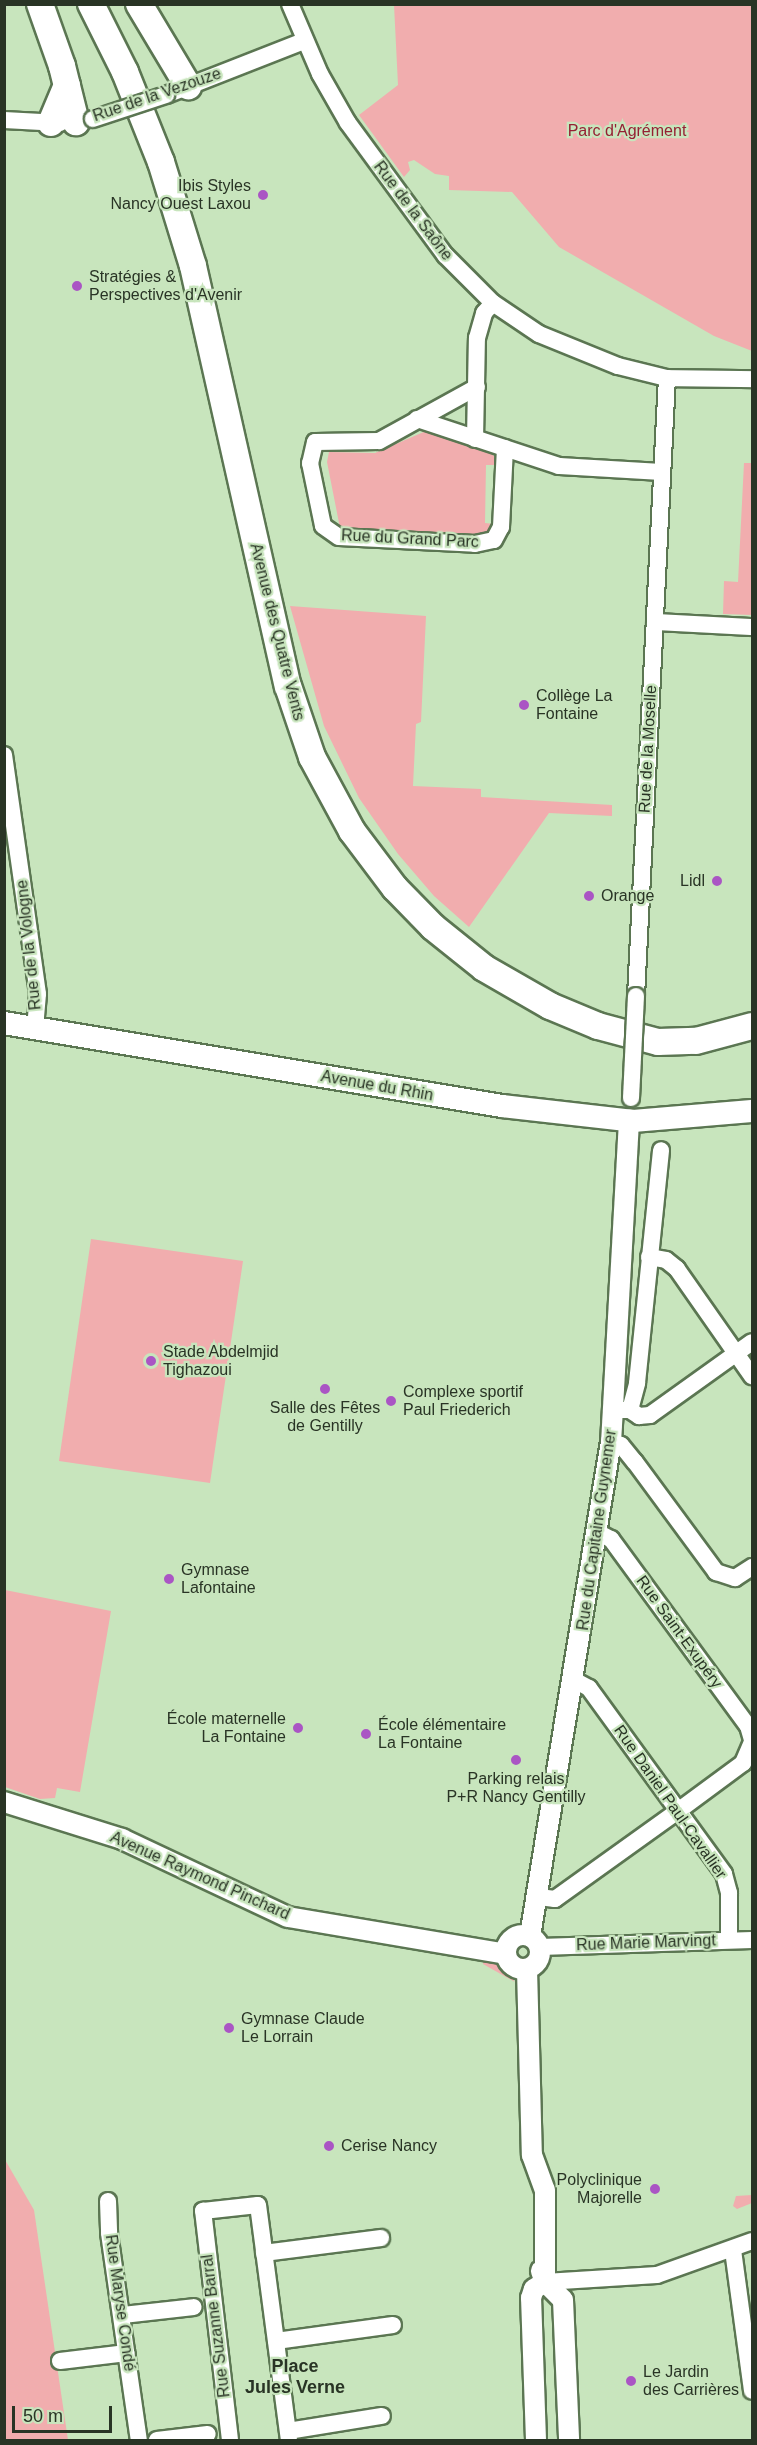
<!DOCTYPE html>
<html>
<head>
<meta charset="utf-8">
<style>
  body { margin:0 }
  #map { position:relative; width:757px; height:2445px; overflow:hidden; background:#c8e5bd; font-family:Arial,sans-serif }
  div>[style] { position:absolute }
  [style*='--x'] { left:calc(var(--x)*1px); top:calc(var(--y)*1px); width:calc(var(--w)*1px); rotate:calc(var(--a)*1deg) }
  .green>* { inset:0; background:#f1adae }
  .roads { filter:drop-shadow(2px 0 #5b7652) drop-shadow(-2px 0 #5b7652) drop-shadow(0 2px #5b7652) drop-shadow(0 -2px #5b7652) }
  .minor>* { height:16px; margin:-8px; padding:0 8px; transform-origin:8px; border-radius:8px; background:#fff }
  .tertiary>* { height:20px; margin:-10px; padding:0 10px; transform-origin:10px; border-radius:10px; background:#fff }
  .tertiary>.ring { margin:-10px; padding:0; box-sizing:content-box; background:none; border:20px solid #fff; border-radius:50% }
  .secondary>* { height:22px; margin:-11px; padding:0 11px; transform-origin:11px; border-radius:11px; background:#fff }
  .primary>* { height:26px; margin:-13px; padding:0 13px; transform-origin:13px; border-radius:13px; background:#fff }
  .bridges { filter:drop-shadow(2px 0 #5b7652) drop-shadow(-2px 0 #5b7652) drop-shadow(0 2px #5b7652) drop-shadow(0 -2px #5b7652) }
  .minor-bridge>* { height:16px; margin:-8px; padding:0 8px; transform-origin:8px; border-radius:8px; background:#fff }
  .dots>* { width:16px; height:16px; translate:-50% -50%; box-sizing:border-box; border:3px solid #c8e5bd; border-radius:50% }
  span { translate:-50% -50%; white-space:nowrap; text-align:center; line-height:1.15; -webkit-text-stroke:4.5px #c8e5bd; paint-order:stroke }
  .street-label { font-size:16px; color:#293425 }
  .park-label { font-size:16px; color:#952033 }
  .poi-label { font-size:16px; color:#293425 }
  .right { translate:-100% -50%; text-align:right }
  .left { translate:0 -50%; text-align:left }
  .neighbourhood-label { font-size:18px; color:#293425; font-weight:700 }
  .frame { position:absolute; inset:0; border:6px solid #293425; pointer-events:none }
  .scale { position:absolute; left:12px; top:2406px; width:100px; height:27px; box-sizing:border-box; border:3px solid #293425; border-top:0; padding-left:8px; font-size:18px; line-height:21px; white-space:nowrap; color:#293425; -webkit-text-stroke:4px #c8e5bd; paint-order:stroke }
</style>
</head>
<body>
<div id="map">
  <div class="green">
    <div style="clip-path:polygon(394px 5px,752px 5px,752px 351px,714px 336px,559px 247px,512px 192px,449px 190px,449px 176px,435px 174px,414px 160px,408px 162px,410px 170px,404px 177px,359px 115px,398px 85px)"></div>
    <div style="clip-path:polygon(426px 431px,489px 451px,495px 457px,495px 465px,486px 465px,485px 523px,494px 524px,487px 535px,340px 528px,327px 462px,329px 452px,375px 453px)"></div>
    <div style="clip-path:polygon(744px 463px,752px 463px,752px 615px,723px 614px,724px 581px,738px 582px)"></div>
    <div style="clip-path:polygon(290px 606px,426px 616px,421px 722px,416px 724px,413px 786px,481px 789px,481px 797px,612px 805px,612px 816px,549px 813px,469px 927px,434px 896px,398px 854px,359px 798px,324px 726px)"></div>
    <div style="clip-path:polygon(91px 1239px,243px 1261px,210px 1483px,59px 1461px)"></div>
    <div style="clip-path:polygon(5px 1590px,111px 1611px,80px 1792px,57px 1788px,55px 1798px,40px 1799px,5px 1787px)"></div>
    <div style="clip-path:polygon(484px 1959px,500px 1963px,515px 1982px,483px 1964px)"></div>
    <div style="clip-path:polygon(4px 2158px,34px 2210px,68px 2440px,5px 2440px)"></div>
    <div style="clip-path:polygon(752px 2195px,752px 2203px,737px 2209px,733px 2206px,736px 2196px)"></div>
  </div>
  <div class="roads">
    <div class="minor">
      <div style="--x:290;--y:4;--w:76;--a:66.8"></div>
      <div style="--x:320;--y:74;--w:56;--a:60.3"></div>
      <div style="--x:348;--y:123;--w:164;--a:53.7"></div>
      <div style="--x:445;--y:255;--w:68;--a:45"></div>
      <div style="--x:493;--y:303;--w:55;--a:34"></div>
      <div style="--x:539;--y:334;--w:85;--a:22.1"></div>
      <div style="--x:618;--y:366;--w:50;--a:13.8"></div>
      <div style="--x:667;--y:378;--w:85;--a:0.7"></div>
      <div style="--x:166;--y:95;--w:148;--a:-21.4"></div>
      <div style="--x:4;--y:120;--w:56;--a:3.1"></div>
      <div style="--x:477;--y:387;--w:112;--a:151.1"></div>
      <div style="--x:379;--y:441;--w:64;--a:179.1"></div>
      <div style="--x:315;--y:442;--w:22;--a:103"></div>
      <div style="--x:310;--y:463;--w:64;--a:78.3"></div>
      <div style="--x:323;--y:526;--w:19;--a:35"></div>
      <div style="--x:339;--y:537;--w:136;--a:2.9"></div>
      <div style="--x:475;--y:544;--w:19;--a:-12"></div>
      <div style="--x:494;--y:540;--w:15;--a:-62"></div>
      <div style="--x:501;--y:527;--w:79;--a:-87.1"></div>
      <div style="--x:417;--y:419;--w:150;--a:18.3"></div>
      <div style="--x:559;--y:466;--w:103;--a:3.3"></div>
      <div style="--x:475;--y:439;--w:101;--a:-88.9"></div>
      <div style="--x:477;--y:338;--w:26;--a:-74"></div>
      <div style="--x:484;--y:313;--w:13;--a:-48"></div>
      <div style="--x:655;--y:622;--w:97;--a:3"></div>
      <div style="--x:4;--y:755;--w:241;--a:81.9"></div>
      <div style="--x:38;--y:994;--w:34;--a:95"></div>
      <div style="--x:636;--y:996;--w:619;--a:-87.13"></div>
      <div style="--x:649;--y:1257;--w:17;--a:10"></div>
      <div style="--x:666;--y:1260;--w:14;--a:39"></div>
      <div style="--x:677;--y:1269;--w:131;--a:55"></div>
      <div style="--x:613;--y:1410;--w:17;--a:0"></div>
      <div style="--x:630;--y:1410;--w:28;--a:-75"></div>
      <div style="--x:637;--y:1383;--w:234;--a:-84.1"></div>
      <div style="--x:630;--y:1410;--w:11;--a:34"></div>
      <div style="--x:639;--y:1416;--w:11;--a:-5"></div>
      <div style="--x:650;--y:1415;--w:125;--a:-35.6"></div>
      <div style="--x:611;--y:1443;--w:10;--a:11"></div>
      <div style="--x:621;--y:1445;--w:22;--a:51"></div>
      <div style="--x:635;--y:1462;--w:137;--a:53.6"></div>
      <div style="--x:716;--y:1572;--w:20;--a:18"></div>
      <div style="--x:735;--y:1578;--w:20;--a:-33"></div>
      <div style="--x:597;--y:1532;--w:16;--a:27"></div>
      <div style="--x:611;--y:1539;--w:232;--a:53.8"></div>
      <div style="--x:748;--y:1726;--w:15;--a:74"></div>
      <div style="--x:574;--y:1680;--w:17;--a:28"></div>
      <div style="--x:589;--y:1688;--w:230;--a:54"></div>
      <div style="--x:724;--y:1874;--w:20;--a:75"></div>
      <div style="--x:729;--y:1893;--w:47;--a:90"></div>
      <div style="--x:539;--y:1897;--w:16;--a:7"></div>
      <div style="--x:555;--y:1899;--w:151;--a:-35.6"></div>
      <div style="--x:678;--y:1811;--w:81;--a:-36.4"></div>
      <div style="--x:743;--y:1763;--w:23;--a:-67"></div>
      <div style="--x:540;--y:1947;--w:212;--a:-1.9"></div>
      <div style="--x:108;--y:2201;--w:32;--a:88"></div>
      <div style="--x:109;--y:2233;--w:209;--a:81.8"></div>
      <div style="--x:733;--y:2250;--w:142;--a:82.3"></div>
      <div style="--x:264;--y:2253;--w:118;--a:-7.3"></div>
      <div style="--x:545;--y:2282;--w:112;--a:-3.6"></div>
      <div style="--x:657;--y:2275;--w:101;--a:-19.7"></div>
      <div style="--x:123;--y:2315;--w:71;--a:-6.4"></div>
      <div style="--x:276;--y:2341;--w:118;--a:-7.8"></div>
      <div style="--x:60;--y:2361;--w:67;--a:-6.8"></div>
      <div style="--x:288;--y:2431;--w:95;--a:-9.1"></div>
      <div style="--x:157;--y:2440;--w:51;--a:-6.7"></div>
      <div style="--x:230;--y:2440;--w:231;--a:-96.7"></div>
      <div style="--x:203;--y:2211;--w:55;--a:-6.2"></div>
      <div style="--x:258;--y:2205;--w:237;--a:82.5"></div>
    </div>
    <div class="tertiary">
      <div style="--x:4;--y:1802;--w:124;--a:17.4"></div>
      <div style="--x:122;--y:1839;--w:183;--a:25.2"></div>
      <div style="--x:288;--y:1917;--w:221;--a:9.6"></div>
      <div class="ring" style="left:506px;top:1935px;width:14px;height:14px"></div>
      <div style="--x:530;--y:1936;--w:500;--a:-80.7"></div>
      <div style="--x:611;--y:1443;--w:324;--a:-86.8"></div>
      <div style="--x:527;--y:1969;--w:186;--a:88.5"></div>
      <div style="--x:532;--y:2155;--w:37;--a:70"></div>
      <div style="--x:545;--y:2190;--w:92;--a:90"></div>
      <div style="--x:541;--y:2271;--w:12;--a:70"></div>
      <div style="--x:545;--y:2282;--w:25;--a:45"></div>
      <div style="--x:563;--y:2300;--w:140;--a:87.5"></div>
      <div style="--x:536;--y:2440;--w:142;--a:-92"></div>
      <div style="--x:531;--y:2298;--w:9;--a:-72"></div>
      <div style="--x:534;--y:2289;--w:13;--a:-32"></div>
    </div>
    <div class="secondary">
      <div style="--x:4;--y:1023;--w:505;--a:9.46"></div>
      <div style="--x:502;--y:1106;--w:132;--a:6.5"></div>
      <div style="--x:633;--y:1121;--w:119;--a:-4.8"></div>
    </div>
    <div class="primary">
      <div style="--x:40;--y:4;--w:66;--a:70.5"></div>
      <div style="--x:62;--y:66;--w:58;--a:76"></div>
      <div style="--x:91;--y:4;--w:76;--a:63.4"></div>
      <div style="--x:125;--y:72;--w:97;--a:68.2"></div>
      <div style="--x:161;--y:162;--w:109;--a:72.9"></div>
      <div style="--x:193;--y:266;--w:431;--a:77.3"></div>
      <div style="--x:288;--y:686;--w:75;--a:71.3"></div>
      <div style="--x:312;--y:757;--w:84;--a:61.6"></div>
      <div style="--x:352;--y:831;--w:71;--a:53"></div>
      <div style="--x:395;--y:888;--w:54;--a:45.7"></div>
      <div style="--x:433;--y:927;--w:65;--a:38.8"></div>
      <div style="--x:484;--y:968;--w:76;--a:29.9"></div>
      <div style="--x:550;--y:1006;--w:52;--a:22.6"></div>
      <div style="--x:598;--y:1026;--w:62;--a:14.9"></div>
      <div style="--x:658;--y:1042;--w:38;--a:-2"></div>
      <div style="--x:696;--y:1041;--w:58;--a:-15"></div>
      <div style="--x:139;--y:4;--w:96;--a:59.1"></div>
      <div style="--x:51;--y:123;--w:41;--a:-67.2"></div>
    </div>
  </div>
  <div class="bridges">
    <div class="minor-bridge">
      <div style="--x:93;--y:119;--w:77;--a:-18.2"></div>
      <div style="--x:631;--y:1098;--w:102;--a:-87.2"></div>
    </div>
  </div>
  <div class="dots">
    <div style="left:263px;top:195px;background:#aa55c4"></div>
    <div style="left:77px;top:286px;background:#aa55c4"></div>
    <div style="left:524px;top:705px;background:#aa55c4"></div>
    <div style="left:717px;top:881px;background:#aa55c4"></div>
    <div style="left:589px;top:896px;background:#aa55c4"></div>
    <div style="left:151px;top:1361px;background:#aa55c4"></div>
    <div style="left:325px;top:1389px;background:#aa55c4"></div>
    <div style="left:391px;top:1401px;background:#aa55c4"></div>
    <div style="left:169px;top:1579px;background:#aa55c4"></div>
    <div style="left:298px;top:1728px;background:#aa55c4"></div>
    <div style="left:366px;top:1734px;background:#aa55c4"></div>
    <div style="left:516px;top:1760px;background:#aa55c4"></div>
    <div style="left:229px;top:2028px;background:#aa55c4"></div>
    <div style="left:329px;top:2146px;background:#aa55c4"></div>
    <div style="left:655px;top:2189px;background:#aa55c4"></div>
    <div style="left:631px;top:2381px;background:#aa55c4"></div>
  </div>
  <div class="street-label">
    <span style="left:157px;top:95px;rotate:-19deg">Rue de la Vezouze</span>
    <span style="left:413px;top:211px;rotate:53deg">Rue de la Saône</span>
    <span style="left:410px;top:539px;rotate:3deg">Rue du Grand Parc</span>
    <span style="left:277px;top:632px;rotate:76deg">Avenue des Quatre Vents</span>
    <span style="left:648px;top:749px;rotate:-87deg">Rue de la Moselle</span>
    <span style="left:29px;top:945px;rotate:-96deg">Rue de la Vologne</span>
    <span style="left:377px;top:1086px;rotate:10deg">Avenue du Rhin</span>
    <span style="left:597px;top:1530px;rotate:-82deg">Rue du Capitaine Guynemer</span>
    <span style="left:679px;top:1632px;rotate:54deg">Rue Saint-Exupéry</span>
    <span style="left:670px;top:1802px;rotate:55deg">Rue Daniel Paul-Cavallier</span>
    <span style="left:200px;top:1876px;rotate:24deg">Avenue Raymond Pinchard</span>
    <span style="left:646px;top:1943px;rotate:-2deg">Rue Marie Marvingt</span>
    <span style="left:120px;top:2303px;rotate:82deg">Rue Maryse Condé</span>
    <span style="left:216px;top:2326px;rotate:-97deg">Rue Suzanne Barral</span>
  </div>
  <div class="park-label">
    <span style="left:627px;top:131px">Parc d'Agrément</span>
  </div>
  <div class="poi-label">
    <span class="right" style="left:251px;top:195px">Ibis Styles<br>Nancy Ouest Laxou</span>
    <span class="left" style="left:89px;top:286px">Stratégies &amp;<br>Perspectives d'Avenir</span>
    <span class="left" style="left:536px;top:705px">Collège La<br>Fontaine</span>
    <span class="right" style="left:705px;top:881px">Lidl</span>
    <span class="left" style="left:601px;top:896px">Orange</span>
    <span class="left" style="left:163px;top:1361px">Stade Abdelmjid<br>Tighazoui</span>
    <span class="left" style="left:403px;top:1401px">Complexe sportif<br>Paul Friederich</span>
    <span style="left:325px;top:1417px">Salle des Fêtes<br>de Gentilly</span>
    <span class="left" style="left:181px;top:1579px">Gymnase<br>Lafontaine</span>
    <span class="right" style="left:286px;top:1728px">École maternelle<br>La Fontaine</span>
    <span class="left" style="left:378px;top:1734px">École élémentaire<br>La Fontaine</span>
    <span style="left:516px;top:1788px">Parking relais<br>P+R Nancy Gentilly</span>
    <span class="left" style="left:241px;top:2028px">Gymnase Claude<br>Le Lorrain</span>
    <span class="left" style="left:341px;top:2146px">Cerise Nancy</span>
    <span class="right" style="left:642px;top:2189px">Polyclinique<br>Majorelle</span>
    <span class="left" style="left:643px;top:2381px">Le Jardin<br>des Carrières</span>
  </div>
  <div class="neighbourhood-label">
    <span style="left:295px;top:2377px">Place<br>Jules Verne</span>
  </div>
  <div class="frame"></div>
  <div class="scale">50 m</div>
</div>
</body>
</html>
